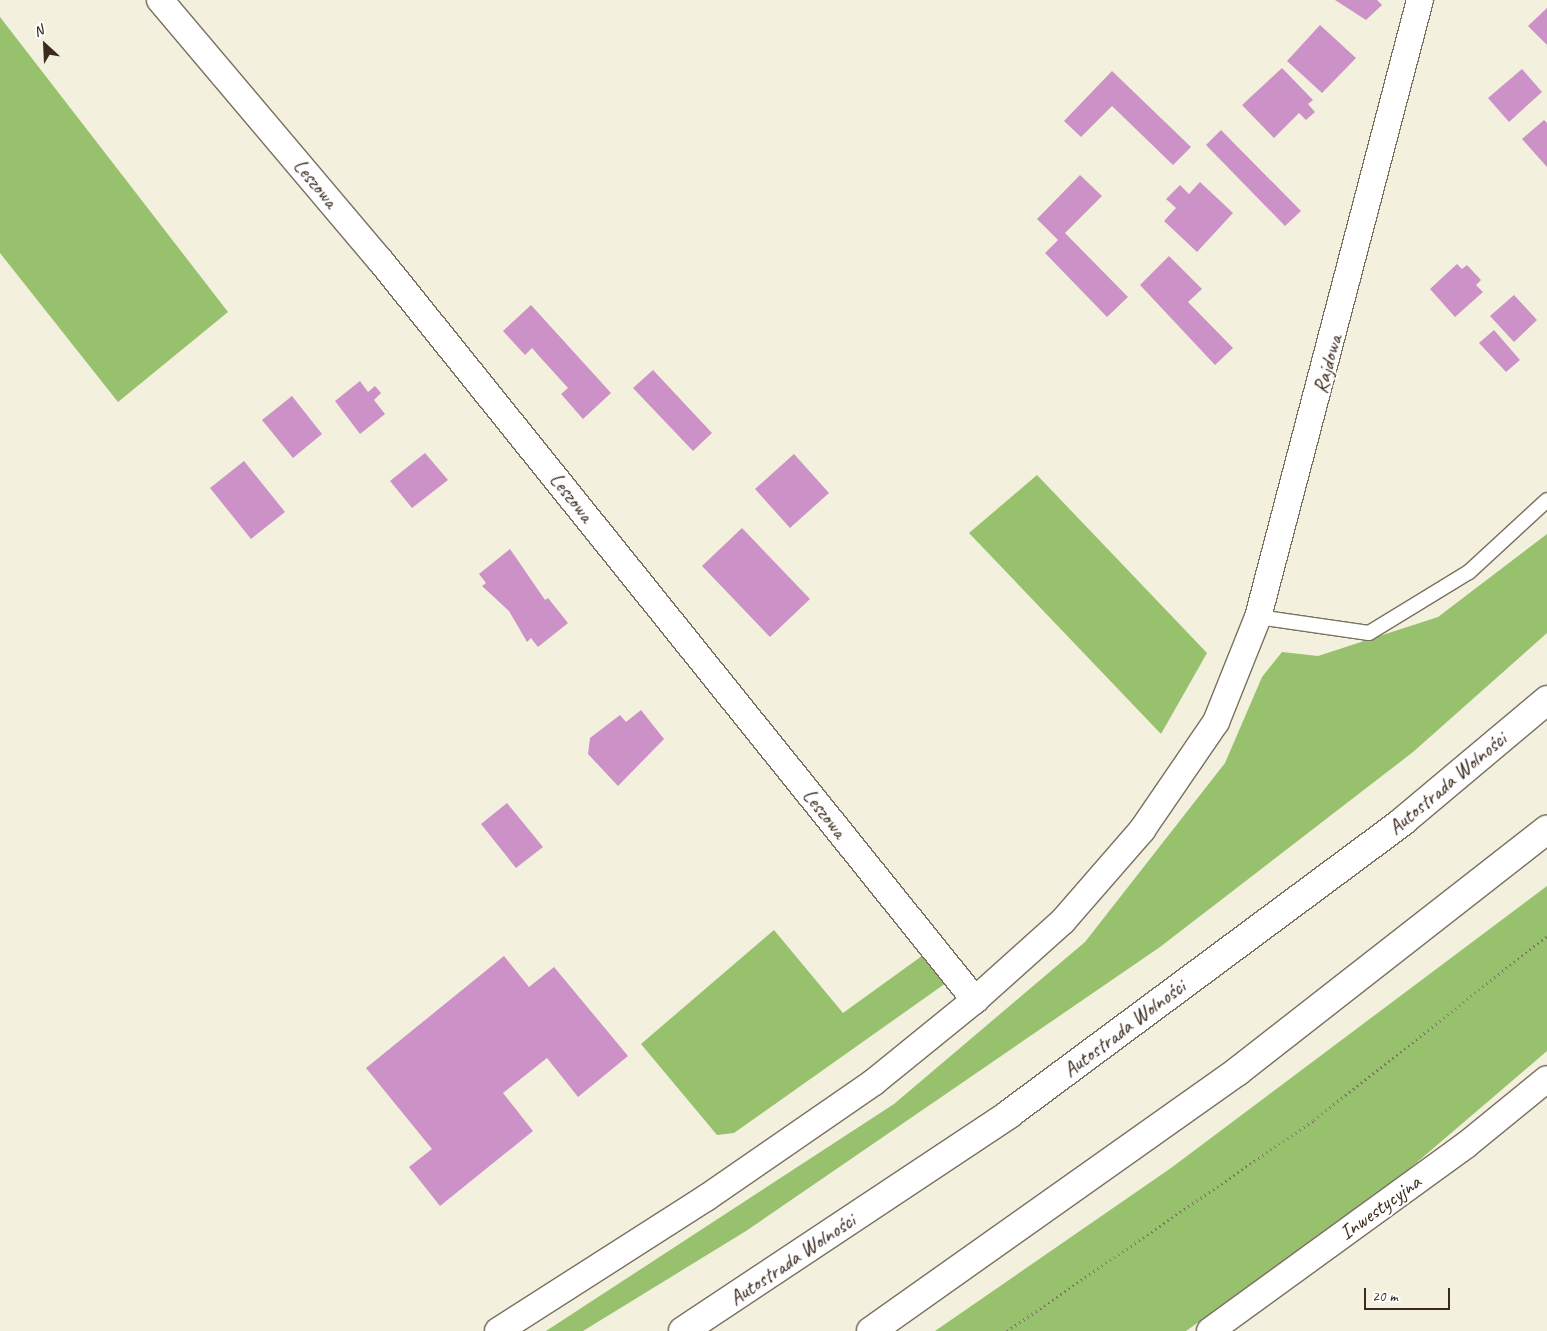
<!DOCTYPE html>
<html>
<head>
<meta charset="utf-8">
<style>
  body { margin:0 }
  #map { position:relative; width:1547px; height:1331px; overflow:hidden; background:#f3f0de; font-family:Caveat,sans-serif }
  div>[style] { position:absolute }
  [style*='--x'] { left:calc(var(--x)*1px); top:calc(var(--y)*1px); width:calc(var(--w)*1px); rotate:calc(var(--a)*1deg) }
  .green>* { inset:0; background:#98c16d }
  .building>* { inset:0; background:#cc92c8 }
  .path>* { height:3px; margin-top:-1.5px; transform-origin:0; background:repeating-linear-gradient(90deg,#7b6f61 0 1px,transparent 0 5px) }
  .roads { filter:drop-shadow(1px 0 #7b6f61) drop-shadow(-1px 0 #7b6f61) drop-shadow(0 1px #7b6f61) drop-shadow(0 -1px #7b6f61) }
  .lane>* { height:14px; margin:-7px; padding:0 7px; transform-origin:7px; border-radius:7px; background:#fff }
  .street>* { height:26px; margin:-13px; padding:0 13px; transform-origin:13px; border-radius:13px; background:#fff }
  .highway>* { height:28px; margin:-14px; padding:0 14px; transform-origin:14px; border-radius:14px; background:#fff }
  span { translate:-50% -50%; white-space:nowrap; text-align:center; line-height:1.15; -webkit-text-stroke:4px #fff; paint-order:stroke }
  .street-label { font-size:21px; color:#3b2a1e }
  .north { position:absolute; left:20px; top:20px; width:50px; height:50px; -webkit-text-stroke:4px #fff; paint-order:stroke; rotate:335deg; font-size:14px; font-weight:700; line-height:20px; text-align:center; color:#3b2a1e }
  .north::after { content:''; display:block; margin:auto; width:18px; height:22px; background:#3b2a1e; clip-path:polygon(50% 0,100% 100%,50% 72%,0 100%) }
  .scale { position:absolute; left:1364px; top:1288px; width:86px; height:22px; box-sizing:border-box; border:2px solid #3b2a1e; border-top:0; padding-left:6px; font-size:15px; line-height:18px; white-space:nowrap; color:#3b2a1e; -webkit-text-stroke:4px #fff; paint-order:stroke }
</style>
</head>
<body>
<div id="map">
  <div class="green">
    <div style="clip-path:polygon(0 17px,228px 312px,118px 402px,0 253px)"></div>
    <div style="clip-path:polygon(1037px 475px,1207px 653px,1161px 734px,969px 533px)"></div>
    <div style="clip-path:polygon(1547px 534px,1547px 633px,1413px 752px,1160px 947px,746px 1231px,583px 1331px,546px 1331px,894px 1104px,1085px 942px,1225px 763px,1262px 677px,1282px 652px,1318px 656px,1438px 617px)"></div>
    <div style="clip-path:polygon(1547px 886px,1547px 1051px,1381px 1193px,1186px 1331px,935px 1331px,1171px 1168px)"></div>
    <div style="clip-path:polygon(774px 930px,843px 1013px,926px 953px,946px 983px,734px 1133px,717px 1135px,641px 1044px)"></div>
  </div>
  <div class="building">
    <div style="clip-path:polygon(1335px 0,1377px 0,1382px 5px,1366px 20px)"></div>
    <div style="clip-path:polygon(1547px 8px,1547px 45px,1528px 26px)"></div>
    <div style="clip-path:polygon(1320px 25px,1356px 58px,1322px 93px,1287px 61px)"></div>
    <div style="clip-path:polygon(1282px 68px,1313px 100px,1308px 104px,1315px 112px,1306px 120px,1299px 113px,1274px 138px,1242px 105px)"></div>
    <div style="clip-path:polygon(1522px 69px,1542px 92px,1509px 122px,1488px 98px)"></div>
    <div style="clip-path:polygon(1112px 71px,1191px 147px,1173px 165px,1112px 106px,1081px 137px,1064px 121px)"></div>
    <div style="clip-path:polygon(1544px 120px,1547px 123px,1547px 167px,1522px 139px)"></div>
    <div style="clip-path:polygon(1221px 130px,1301px 211px,1285px 226px,1206px 145px)"></div>
    <div style="clip-path:polygon(1080px 175px,1102px 196px,1065px 233px,1128px 297px,1107px 317px,1045px 253px,1058px 240px,1037px 219px)"></div>
    <div style="clip-path:polygon(1200px 182px,1233px 213px,1197px 252px,1164px 221px,1176px 208px,1166px 199px,1180px 185px,1189px 194px)"></div>
    <div style="clip-path:polygon(1169px 256px,1202px 289px,1188px 302px,1233px 348px,1215px 365px,1140px 285px)"></div>
    <div style="clip-path:polygon(1457px 264px,1462px 269px,1467px 265px,1481px 280px,1476px 285px,1483px 292px,1455px 317px,1430px 289px)"></div>
    <div style="clip-path:polygon(1514px 295px,1537px 320px,1514px 342px,1490px 316px)"></div>
    <div style="clip-path:polygon(531px 305px,611px 393px,583px 419px,561px 394px,568px 388px,539px 356px,532px 348px,525px 355px,503px 331px)"></div>
    <div style="clip-path:polygon(1494px 330px,1520px 360px,1506px 372px,1479px 343px)"></div>
    <div style="clip-path:polygon(653px 370px,712px 433px,693px 451px,633px 388px)"></div>
    <div style="clip-path:polygon(360px 381px,368px 392px,375px 386px,381px 393px,374px 400px,385px 414px,360px 434px,335px 401px)"></div>
    <div style="clip-path:polygon(292px 396px,322px 434px,293px 458px,262px 420px)"></div>
    <div style="clip-path:polygon(425px 453px,448px 480px,412px 508px,390px 481px)"></div>
    <div style="clip-path:polygon(794px 454px,829px 493px,790px 528px,755px 489px)"></div>
    <div style="clip-path:polygon(244px 461px,285px 512px,251px 539px,210px 488px)"></div>
    <div style="clip-path:polygon(742px 528px,810px 599px,770px 637px,702px 566px)"></div>
    <div style="clip-path:polygon(510px 549px,545px 600px,548px 598px,568px 623px,538px 647px,531px 638px,527px 642px,509px 611px,482px 586px,486px 583px,479px 574px)"></div>
    <div style="clip-path:polygon(641px 710px,664px 739px,618px 786px,588px 754px,590px 738px,620px 715px,626px 722px)"></div>
    <div style="clip-path:polygon(507px 803px,543px 847px,516px 868px,481px 824px)"></div>
    <div style="clip-path:polygon(504px 956px,529px 987px,554px 967px,628px 1056px,578px 1097px,547px 1058px,503px 1093px,533px 1131px,440px 1206px,409px 1167px,432px 1149px,366px 1068px)"></div>
  </div>
  <div class="path">
    <div style="--x:1007;--y:1331;--w:373;--a:-34.5"></div>
    <div style="--x:1314;--y:1120;--w:297;--a:-38.3"></div>
  </div>
  <div class="roads">
    <div class="lane">
      <div style="--x:1258;--y:617;--w:112;--a:8.2"></div>
      <div style="--x:1369;--y:633;--w:117;--a:-31.4"></div>
      <div style="--x:1469;--y:572;--w:106;--a:-42.7"></div>
    </div>
    <div class="street">
      <div style="--x:160;--y:0;--w:341;--a:49.8"></div>
      <div style="--x:380;--y:260;--w:950;--a:51.2"></div>
      <div style="--x:498;--y:1331;--w:247;--a:-32.6"></div>
      <div style="--x:706;--y:1198;--w:204;--a:-34.6"></div>
      <div style="--x:874;--y:1082;--w:130;--a:-39.1"></div>
      <div style="--x:975;--y:1000;--w:118;--a:-41.9"></div>
      <div style="--x:1063;--y:921;--w:121;--a:-49"></div>
      <div style="--x:1142;--y:830;--w:131;--a:-55.6"></div>
      <div style="--x:1216;--y:722;--w:113;--a:-68.2"></div>
      <div style="--x:1258;--y:617;--w:638;--a:-75.29"></div>
      <div style="--x:1210;--y:1331;--w:316;--a:-36"></div>
      <div style="--x:1466;--y:1145;--w:104;--a:-39.2"></div>
    </div>
    <div class="highway">
      <div style="--x:683;--y:1331;--w:392;--a:-33.6"></div>
      <div style="--x:1009;--y:1114;--w:491;--a:-36.6"></div>
      <div style="--x:1403;--y:821;--w:188;--a:-40"></div>
      <div style="--x:871;--y:1331;--w:450;--a:-35.3"></div>
      <div style="--x:1238;--y:1071;--w:392;--a:-38"></div>
    </div>
  </div>
  <div class="street-label">
    <span style="left:316px;top:183px;rotate:50deg">Leszowa</span>
    <span style="left:1327px;top:364px;rotate:-75deg">Rajdowa</span>
    <span style="left:572px;top:497px;rotate:51deg">Leszowa</span>
    <span style="left:1447px;top:783px;rotate:-40deg">Autostrada Wolności</span>
    <span style="left:825px;top:813px;rotate:51deg">Leszowa</span>
    <span style="left:1124px;top:1028px;rotate:-37deg">Autostrada Wolności</span>
    <span style="left:1380px;top:1207px;rotate:-36deg">Inwestycyjna</span>
    <span style="left:792px;top:1259px;rotate:-34deg">Autostrada Wolności</span>
  </div>
  <div class="north">N</div>
  <div class="scale">20 m</div>
</div>
</body>
</html>
